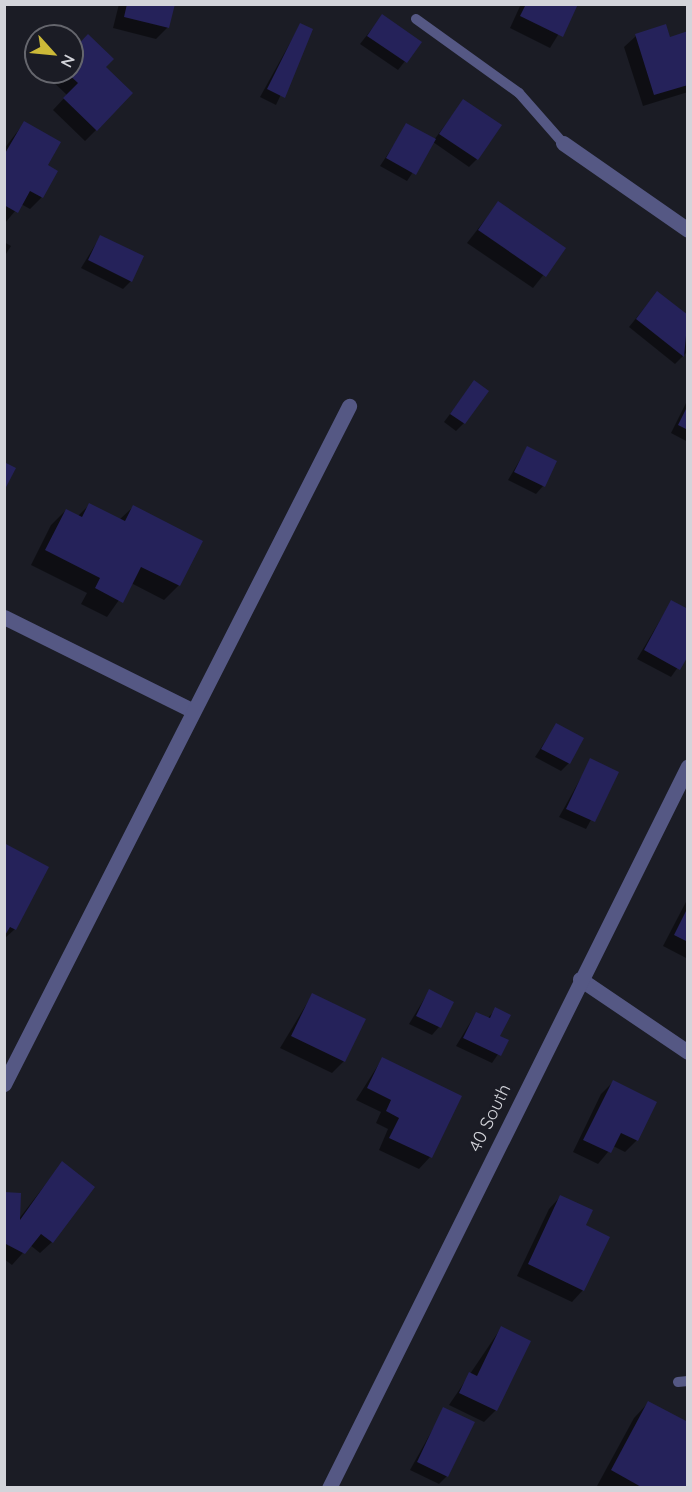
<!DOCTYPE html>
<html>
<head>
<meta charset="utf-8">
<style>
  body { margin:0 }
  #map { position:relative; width:692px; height:1492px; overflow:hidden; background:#1b1c25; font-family:Quicksand,sans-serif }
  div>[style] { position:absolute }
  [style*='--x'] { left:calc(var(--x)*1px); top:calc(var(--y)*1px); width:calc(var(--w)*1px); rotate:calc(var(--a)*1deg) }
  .shadow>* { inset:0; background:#0007 }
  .building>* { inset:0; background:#25225a }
  .lane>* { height:10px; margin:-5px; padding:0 5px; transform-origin:5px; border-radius:5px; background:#555884 }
  .street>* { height:15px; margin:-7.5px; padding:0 7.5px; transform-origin:7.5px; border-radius:7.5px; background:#555884 }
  span { translate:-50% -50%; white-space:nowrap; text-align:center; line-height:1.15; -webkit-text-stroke:5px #1b1c25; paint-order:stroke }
  .street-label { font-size:18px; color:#d3d4da }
  .frame { position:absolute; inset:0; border:6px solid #d3d4da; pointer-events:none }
  .north { position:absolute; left:24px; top:24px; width:60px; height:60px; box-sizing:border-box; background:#1b1c25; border:2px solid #65666d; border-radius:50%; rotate:117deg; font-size:16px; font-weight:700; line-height:24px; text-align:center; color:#d3d4da }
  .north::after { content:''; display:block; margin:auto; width:21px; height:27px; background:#ccb938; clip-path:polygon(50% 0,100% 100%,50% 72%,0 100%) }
</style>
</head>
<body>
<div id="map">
  <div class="shadow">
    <div style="clip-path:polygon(119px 4px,173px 4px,168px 27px,156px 39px,113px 28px)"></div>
    <div style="clip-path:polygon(521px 4px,577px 4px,550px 48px,510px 28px)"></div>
    <div style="clip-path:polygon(382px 16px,420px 42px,398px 70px,360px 44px)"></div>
    <div style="clip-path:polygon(300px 25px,311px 30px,276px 105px,260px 97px)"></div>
    <div style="clip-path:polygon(688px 33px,688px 92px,643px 106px,624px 47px,636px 36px,669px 39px)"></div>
    <div style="clip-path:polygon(72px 53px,104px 67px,96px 130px,85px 141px,53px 110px,67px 95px,48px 77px,72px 72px)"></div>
    <div style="clip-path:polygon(463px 101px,477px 159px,469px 167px,433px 142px,407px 181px,380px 166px,407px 125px,434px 140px)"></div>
    <div style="clip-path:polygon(24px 123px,46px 165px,56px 172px,41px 198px,30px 209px,21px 204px,5px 223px,4px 149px)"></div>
    <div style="clip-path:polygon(498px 203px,564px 249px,533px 288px,467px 243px)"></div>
    <div style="clip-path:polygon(100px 237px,131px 281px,123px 289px,81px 268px)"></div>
    <div style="clip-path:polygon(4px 242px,11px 246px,4px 257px)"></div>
    <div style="clip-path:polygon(650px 301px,688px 317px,688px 351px,675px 364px,629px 327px)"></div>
    <div style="clip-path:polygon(474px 382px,464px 423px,456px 431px,444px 422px)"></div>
    <div style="clip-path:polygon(688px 399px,688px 442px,671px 433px)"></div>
    <div style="clip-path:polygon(527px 448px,543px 486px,536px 494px,508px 480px)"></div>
    <div style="clip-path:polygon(89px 505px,119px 520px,133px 507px,179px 585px,164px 600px,131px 583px,107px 617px,81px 604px,87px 593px,31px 565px,51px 525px,66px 510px,78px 516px)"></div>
    <div style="clip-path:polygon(671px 602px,688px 653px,671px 677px,637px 659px)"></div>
    <div style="clip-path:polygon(556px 725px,569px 763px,561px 771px,535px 757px)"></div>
    <div style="clip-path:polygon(591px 760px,617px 772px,586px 829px,559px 817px)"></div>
    <div style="clip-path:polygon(4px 845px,15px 929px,4px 939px)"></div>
    <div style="clip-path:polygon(688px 898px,688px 959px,663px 946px)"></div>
    <div style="clip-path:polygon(429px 991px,439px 1027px,432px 1035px,409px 1024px)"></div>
    <div style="clip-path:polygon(312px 995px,344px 1061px,332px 1073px,280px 1048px)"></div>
    <div style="clip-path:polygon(496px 1009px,498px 1037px,507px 1041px,492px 1063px,456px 1046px,476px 1013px,487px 1019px)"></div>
    <div style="clip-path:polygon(382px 1059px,460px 1097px,430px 1157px,419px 1169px,379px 1150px,388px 1129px,376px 1123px,381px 1112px,356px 1100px)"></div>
    <div style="clip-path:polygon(613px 1082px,637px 1140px,625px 1152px,613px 1146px,598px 1164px,573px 1152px,601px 1094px)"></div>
    <div style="clip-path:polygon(62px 1163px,52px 1242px,40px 1253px,30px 1245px,12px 1265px,4px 1259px,4px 1193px,18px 1220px)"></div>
    <div style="clip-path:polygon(560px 1197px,584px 1226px,583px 1290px,572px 1302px,517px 1276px,549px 1209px)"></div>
    <div style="clip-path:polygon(501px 1328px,496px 1410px,484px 1422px,449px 1405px)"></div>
    <div style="clip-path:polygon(648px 1403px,688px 1488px,597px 1486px,634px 1418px)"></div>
    <div style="clip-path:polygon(444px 1409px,447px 1476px,439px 1484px,410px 1470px)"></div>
  </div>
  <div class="building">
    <div style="clip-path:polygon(127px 4px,175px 4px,169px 28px,124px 17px)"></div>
    <div style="clip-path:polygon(526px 4px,578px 4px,563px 37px,520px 16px)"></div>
    <div style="clip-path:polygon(382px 14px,422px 42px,407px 63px,367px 36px)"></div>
    <div style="clip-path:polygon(300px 23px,313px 29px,285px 98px,267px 89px)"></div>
    <div style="clip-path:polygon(666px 24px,670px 37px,688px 31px,688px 85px,654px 95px,635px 34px)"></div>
    <div style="clip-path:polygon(88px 34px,114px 59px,106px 67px,133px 93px,97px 131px,63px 98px,78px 83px,66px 72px,72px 72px,72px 51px)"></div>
    <div style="clip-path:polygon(463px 99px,502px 125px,478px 160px,439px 134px)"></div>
    <div style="clip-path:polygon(24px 121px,61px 142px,48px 165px,58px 171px,43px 198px,30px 191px,18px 213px,4px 205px,4px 155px)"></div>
    <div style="clip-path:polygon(406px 123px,436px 139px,416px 175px,386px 158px)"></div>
    <div style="clip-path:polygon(498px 201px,566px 248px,546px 277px,478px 230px)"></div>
    <div style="clip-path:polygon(100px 235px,144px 256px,132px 282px,88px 260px)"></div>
    <div style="clip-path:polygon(657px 291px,688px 315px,684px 357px,636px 319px)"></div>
    <div style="clip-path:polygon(474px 380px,489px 391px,465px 424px,450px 414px)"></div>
    <div style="clip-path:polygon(688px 405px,688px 430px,678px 425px)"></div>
    <div style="clip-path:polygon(527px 446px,557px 461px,545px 487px,514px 472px)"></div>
    <div style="clip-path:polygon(4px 462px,16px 468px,4px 491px)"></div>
    <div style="clip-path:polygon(89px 503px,125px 521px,133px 505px,203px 541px,180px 586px,141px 567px,123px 603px,95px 588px,100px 578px,45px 550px,66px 509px,82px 517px)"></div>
    <div style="clip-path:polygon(671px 600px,688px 609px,688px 656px,680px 670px,644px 650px)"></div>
    <div style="clip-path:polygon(556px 723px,584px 738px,570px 764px,541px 749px)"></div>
    <div style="clip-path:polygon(590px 758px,619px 772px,595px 822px,566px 809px)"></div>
    <div style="clip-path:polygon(4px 843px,49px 867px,16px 930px,10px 927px,4px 937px)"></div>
    <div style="clip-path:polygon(688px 907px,688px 942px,674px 935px)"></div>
    <div style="clip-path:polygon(429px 989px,454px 1002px,441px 1028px,416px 1016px)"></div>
    <div style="clip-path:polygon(312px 993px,366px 1019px,345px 1062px,291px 1036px)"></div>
    <div style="clip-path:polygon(495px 1007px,511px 1015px,500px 1036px,509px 1040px,501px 1056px,463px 1038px,476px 1012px,490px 1018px)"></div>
    <div style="clip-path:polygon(382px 1057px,462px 1096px,432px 1158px,389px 1138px,399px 1118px,386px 1111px,391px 1100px,367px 1088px)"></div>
    <div style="clip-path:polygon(613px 1080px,657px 1102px,638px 1141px,621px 1133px,611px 1153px,583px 1140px)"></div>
    <div style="clip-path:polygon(62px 1161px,95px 1187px,53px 1243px,41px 1234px,25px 1254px,4px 1243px,4px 1192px,21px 1193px,20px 1220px)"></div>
    <div style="clip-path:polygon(560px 1195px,593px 1210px,586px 1225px,610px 1237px,584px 1291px,528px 1264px)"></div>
    <div style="clip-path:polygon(501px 1326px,531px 1341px,497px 1411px,459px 1393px,469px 1372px,477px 1376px)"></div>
    <div style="clip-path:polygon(648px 1401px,688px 1422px,688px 1488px,643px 1488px,611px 1470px)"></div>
    <div style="clip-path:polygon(443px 1407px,475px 1422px,448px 1477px,417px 1462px)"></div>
  </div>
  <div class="lane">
    <div style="--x:416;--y:19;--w:127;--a:35.7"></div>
    <div style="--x:519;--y:93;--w:67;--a:48.7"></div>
    <div style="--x:678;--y:1382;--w:10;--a:-6"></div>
  </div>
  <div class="street">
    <div style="--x:563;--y:143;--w:152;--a:34.8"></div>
    <div style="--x:4;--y:617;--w:211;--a:26.4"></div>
    <div style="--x:580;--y:979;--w:130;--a:34.1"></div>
    <div style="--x:4;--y:1084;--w:761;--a:-63.03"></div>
    <div style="--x:329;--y:1488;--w:806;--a:-63.56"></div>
  </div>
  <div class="street-label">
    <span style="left:490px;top:1118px;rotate:-64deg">40 South</span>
  </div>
  <div class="frame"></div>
  <div class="north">N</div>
</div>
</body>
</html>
